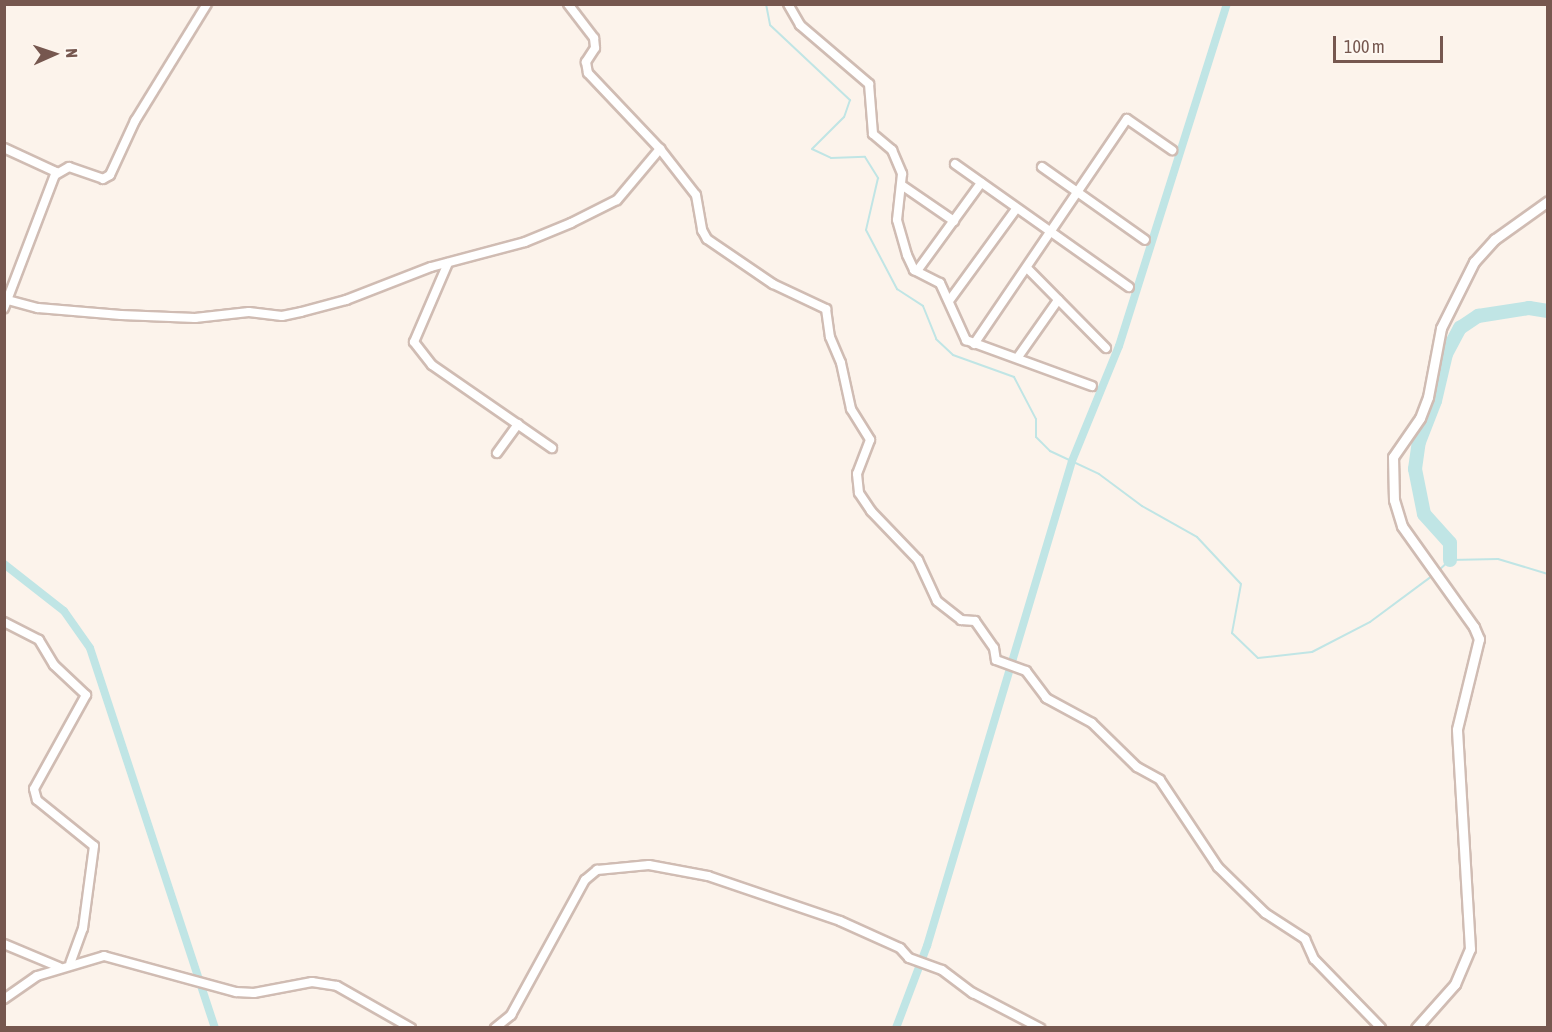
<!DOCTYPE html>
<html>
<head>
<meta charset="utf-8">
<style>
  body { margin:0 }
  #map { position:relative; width:1552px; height:1032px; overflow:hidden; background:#fcf3eb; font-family:"Asap Condensed",sans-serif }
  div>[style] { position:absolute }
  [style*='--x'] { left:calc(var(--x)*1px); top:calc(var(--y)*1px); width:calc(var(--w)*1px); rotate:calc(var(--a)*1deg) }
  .stream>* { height:2px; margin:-1px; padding:0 1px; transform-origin:1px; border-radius:1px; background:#c0e5e5 }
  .canal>* { height:8px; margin:-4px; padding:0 4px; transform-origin:4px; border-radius:4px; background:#c0e5e5 }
  .river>* { height:14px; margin:-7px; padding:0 7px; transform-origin:7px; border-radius:7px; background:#c0e5e5 }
  .roads { filter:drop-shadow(2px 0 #d0bcb3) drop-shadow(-2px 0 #d0bcb3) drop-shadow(0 2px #d0bcb3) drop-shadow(0 -2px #d0bcb3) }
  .minor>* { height:8px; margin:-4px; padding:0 4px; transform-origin:4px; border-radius:4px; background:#fff }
  .tertiary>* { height:9px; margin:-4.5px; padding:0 4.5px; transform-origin:4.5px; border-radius:4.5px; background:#fff }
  span { translate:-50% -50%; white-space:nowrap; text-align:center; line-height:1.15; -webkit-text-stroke:4.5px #fef8f2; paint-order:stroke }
  .frame { position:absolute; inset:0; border:6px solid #76574f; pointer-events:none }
  .north { position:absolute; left:24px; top:24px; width:60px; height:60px; -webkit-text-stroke:4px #fef8f2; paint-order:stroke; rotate:87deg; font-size:16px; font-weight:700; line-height:24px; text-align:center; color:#76574f }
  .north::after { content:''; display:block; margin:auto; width:21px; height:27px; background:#76574f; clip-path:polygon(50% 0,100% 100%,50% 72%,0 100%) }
  .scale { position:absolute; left:1333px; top:36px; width:110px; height:27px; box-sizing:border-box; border:3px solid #76574f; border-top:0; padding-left:8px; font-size:18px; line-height:21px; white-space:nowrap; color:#76574f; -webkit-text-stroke:4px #fef8f2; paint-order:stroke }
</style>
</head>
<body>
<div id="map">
  <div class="stream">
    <div style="--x:766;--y:4;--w:21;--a:79"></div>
    <div style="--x:770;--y:25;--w:110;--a:43.2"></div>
    <div style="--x:850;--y:100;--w:18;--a:109"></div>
    <div style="--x:844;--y:117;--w:45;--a:135"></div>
    <div style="--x:812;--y:149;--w:21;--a:25"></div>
    <div style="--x:831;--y:158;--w:34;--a:-2"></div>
    <div style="--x:865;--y:157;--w:25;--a:58"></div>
    <div style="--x:878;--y:178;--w:53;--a:103"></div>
    <div style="--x:866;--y:230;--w:67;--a:62.3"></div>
    <div style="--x:897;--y:289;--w:31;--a:33"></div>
    <div style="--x:923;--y:306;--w:35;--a:68"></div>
    <div style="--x:936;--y:339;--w:23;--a:43"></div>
    <div style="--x:953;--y:355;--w:65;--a:19.8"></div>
    <div style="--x:1014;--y:377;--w:47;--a:62.4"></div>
    <div style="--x:1036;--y:419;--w:18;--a:90"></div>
    <div style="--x:1036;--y:437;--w:20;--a:45"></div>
    <div style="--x:1050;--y:451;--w:54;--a:25.1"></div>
    <div style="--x:1099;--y:474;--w:54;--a:36.7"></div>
    <div style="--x:1142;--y:506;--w:63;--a:29.4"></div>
    <div style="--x:1197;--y:537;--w:64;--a:46.9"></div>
    <div style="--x:1241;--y:584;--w:50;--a:100.4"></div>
    <div style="--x:1232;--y:633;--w:36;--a:44"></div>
    <div style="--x:1258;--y:658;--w:54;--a:-6.3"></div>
    <div style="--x:1312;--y:652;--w:65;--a:-27.3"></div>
    <div style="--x:1370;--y:622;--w:77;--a:-36.6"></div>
    <div style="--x:1437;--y:572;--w:18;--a:-43"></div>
    <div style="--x:1450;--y:560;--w:48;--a:-1.2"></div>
    <div style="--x:1498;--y:559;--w:52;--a:16.7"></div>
  </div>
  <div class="canal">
    <div style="--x:4;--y:564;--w:76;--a:38.1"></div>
    <div style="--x:64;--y:611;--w:45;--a:54.9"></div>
    <div style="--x:90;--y:648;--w:400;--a:71.8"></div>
    <div style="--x:896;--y:1028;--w:88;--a:-69.3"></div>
    <div style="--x:927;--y:946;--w:506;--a:-73.35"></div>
    <div style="--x:1072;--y:461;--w:124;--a:-67.8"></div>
    <div style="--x:1119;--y:346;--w:359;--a:-72.5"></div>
  </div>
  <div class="river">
    <div style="--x:1450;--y:560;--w:17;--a:-90"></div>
    <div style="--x:1450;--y:543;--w:39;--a:-132"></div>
    <div style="--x:1424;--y:514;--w:46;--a:-101.3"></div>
    <div style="--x:1415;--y:469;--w:27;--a:-82"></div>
    <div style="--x:1419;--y:442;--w:44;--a:-68.7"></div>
    <div style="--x:1435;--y:401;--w:48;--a:-76.8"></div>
    <div style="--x:1446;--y:354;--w:30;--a:-62"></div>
    <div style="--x:1460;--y:328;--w:22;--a:-34"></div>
    <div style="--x:1478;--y:316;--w:52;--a:-8.9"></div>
    <div style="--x:1529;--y:308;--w:19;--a:9"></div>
  </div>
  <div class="roads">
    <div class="minor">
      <div style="--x:568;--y:4;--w:43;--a:52.6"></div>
      <div style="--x:594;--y:38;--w:10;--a:84"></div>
      <div style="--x:595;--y:48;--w:17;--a:123"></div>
      <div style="--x:586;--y:62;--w:11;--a:80"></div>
      <div style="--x:588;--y:73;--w:105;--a:46.5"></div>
      <div style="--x:660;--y:149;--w:58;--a:52"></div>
      <div style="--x:696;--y:195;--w:36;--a:80"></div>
      <div style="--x:702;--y:230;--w:10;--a:61"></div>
      <div style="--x:707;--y:239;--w:80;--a:34.3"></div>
      <div style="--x:773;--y:284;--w:59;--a:25.3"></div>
      <div style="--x:826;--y:309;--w:28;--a:82"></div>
      <div style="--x:830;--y:337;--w:28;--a:67"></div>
      <div style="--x:841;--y:363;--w:47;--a:77.7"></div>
      <div style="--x:851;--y:409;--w:36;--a:58"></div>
      <div style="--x:870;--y:440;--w:36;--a:111"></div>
      <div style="--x:857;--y:474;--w:19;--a:84"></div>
      <div style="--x:859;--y:493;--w:22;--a:56"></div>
      <div style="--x:871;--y:511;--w:68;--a:46.2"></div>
      <div style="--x:918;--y:560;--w:45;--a:65.1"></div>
      <div style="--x:937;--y:601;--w:31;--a:38"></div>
      <div style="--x:961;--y:620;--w:14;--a:4"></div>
      <div style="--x:975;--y:621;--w:33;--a:55"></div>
      <div style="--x:994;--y:648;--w:12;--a:81"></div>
      <div style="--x:996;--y:660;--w:32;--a:20"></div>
      <div style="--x:1026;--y:671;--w:34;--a:53"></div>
      <div style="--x:1046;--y:698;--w:52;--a:28.5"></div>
      <div style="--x:1092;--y:723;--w:63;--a:44.4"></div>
      <div style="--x:1137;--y:767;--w:26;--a:29"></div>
      <div style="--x:1160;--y:780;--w:105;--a:56.3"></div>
      <div style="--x:1218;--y:867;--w:66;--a:44.4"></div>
      <div style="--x:1265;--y:913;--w:48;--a:33"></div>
      <div style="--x:1305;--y:939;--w:22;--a:66"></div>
      <div style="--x:1314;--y:959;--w:96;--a:45.8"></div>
      <div style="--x:788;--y:4;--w:24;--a:60"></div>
      <div style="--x:800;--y:25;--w:91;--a:40.5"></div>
      <div style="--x:869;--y:84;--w:50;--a:85.4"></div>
      <div style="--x:873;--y:134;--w:25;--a:40"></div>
      <div style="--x:892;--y:150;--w:26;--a:67"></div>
      <div style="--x:902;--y:174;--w:46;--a:96.2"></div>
      <div style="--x:897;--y:220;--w:36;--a:74"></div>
      <div style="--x:907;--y:255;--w:17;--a:65"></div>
      <div style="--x:914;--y:270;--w:29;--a:27"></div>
      <div style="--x:940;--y:283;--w:63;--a:65.5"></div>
      <div style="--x:966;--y:340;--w:134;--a:20.1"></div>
      <div style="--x:4;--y:148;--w:57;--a:24.8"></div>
      <div style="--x:56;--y:172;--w:146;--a:110.9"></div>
      <div style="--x:955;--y:164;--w:213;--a:35.3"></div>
      <div style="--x:1042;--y:167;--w:126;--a:35.3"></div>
      <div style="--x:55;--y:175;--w:16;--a:-30"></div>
      <div style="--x:69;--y:167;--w:36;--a:19"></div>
      <div style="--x:103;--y:179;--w:8;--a:-30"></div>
      <div style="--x:110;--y:175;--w:60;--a:-65.2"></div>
      <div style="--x:135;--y:121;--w:137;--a:-58.4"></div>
      <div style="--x:903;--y:186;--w:62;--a:34.5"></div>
      <div style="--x:448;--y:263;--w:86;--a:113.3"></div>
      <div style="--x:414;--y:342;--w:29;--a:52"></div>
      <div style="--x:432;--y:365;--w:146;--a:34.7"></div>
      <div style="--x:1028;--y:269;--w:111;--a:45.4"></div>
      <div style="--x:917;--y:271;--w:109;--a:-54"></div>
      <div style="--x:4;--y:299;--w:35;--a:15"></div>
      <div style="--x:38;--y:308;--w:83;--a:4.8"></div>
      <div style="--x:121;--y:315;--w:74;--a:2.3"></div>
      <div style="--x:195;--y:318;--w:54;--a:-6.3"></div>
      <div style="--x:249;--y:312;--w:33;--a:7"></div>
      <div style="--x:282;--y:316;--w:19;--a:-12"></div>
      <div style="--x:301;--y:312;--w:47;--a:-14.9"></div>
      <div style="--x:346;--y:300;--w:91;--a:-21.2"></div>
      <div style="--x:431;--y:267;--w:97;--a:-14.9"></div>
      <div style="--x:525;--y:242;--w:50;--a:-22.4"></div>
      <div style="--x:571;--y:223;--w:51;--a:-26.6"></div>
      <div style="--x:617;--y:200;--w:67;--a:-49.9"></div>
      <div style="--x:949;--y:301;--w:114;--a:-53.9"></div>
      <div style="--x:974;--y:344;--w:272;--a:-55.8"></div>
      <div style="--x:1127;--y:119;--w:55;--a:34.6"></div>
      <div style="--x:1018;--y:357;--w:70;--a:-54.9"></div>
      <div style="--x:497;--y:453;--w:36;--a:-54"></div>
      <div style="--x:4;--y:622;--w:39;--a:27"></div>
      <div style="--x:39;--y:640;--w:29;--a:59"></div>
      <div style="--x:54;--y:665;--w:44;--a:43.2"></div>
      <div style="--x:86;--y:695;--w:107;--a:119"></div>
      <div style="--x:34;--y:789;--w:11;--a:75"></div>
      <div style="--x:37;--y:800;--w:73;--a:38.9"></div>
      <div style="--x:94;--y:846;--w:83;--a:97.6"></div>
      <div style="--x:83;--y:928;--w:37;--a:110"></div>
      <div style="--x:4;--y:944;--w:60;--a:22.7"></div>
      <div style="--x:4;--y:999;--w:40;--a:-34.9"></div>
      <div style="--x:37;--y:976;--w:70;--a:-16.6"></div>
      <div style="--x:104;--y:956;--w:137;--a:15.3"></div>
      <div style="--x:236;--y:992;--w:18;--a:3"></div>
      <div style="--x:254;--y:993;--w:59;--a:-10.7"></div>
      <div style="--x:312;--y:982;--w:25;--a:9"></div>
      <div style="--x:337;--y:986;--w:85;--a:29.6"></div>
      <div style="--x:495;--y:1028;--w:21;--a:-39"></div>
      <div style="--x:511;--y:1015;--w:154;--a:-61.3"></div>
      <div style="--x:585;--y:880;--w:16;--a:-40"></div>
      <div style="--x:597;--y:870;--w:52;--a:-5.5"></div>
      <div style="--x:649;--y:865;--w:60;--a:10.6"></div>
      <div style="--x:708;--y:876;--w:139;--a:18.8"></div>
      <div style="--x:840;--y:921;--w:66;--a:24.2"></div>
      <div style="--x:900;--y:948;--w:13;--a:48"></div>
      <div style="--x:909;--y:958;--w:35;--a:20"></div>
      <div style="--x:942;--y:970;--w:39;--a:37"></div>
      <div style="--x:973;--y:993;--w:76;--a:27.6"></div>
    </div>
    <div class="tertiary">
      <div style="--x:1416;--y:1028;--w:59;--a:-48.4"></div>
      <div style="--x:1455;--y:984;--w:38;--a:-67"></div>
      <div style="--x:1470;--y:949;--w:220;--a:-93.4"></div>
      <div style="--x:1457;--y:729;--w:93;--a:-76.3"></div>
      <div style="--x:1479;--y:639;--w:13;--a:-113"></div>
      <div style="--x:1474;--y:627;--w:124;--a:-125.5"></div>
      <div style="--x:1402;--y:526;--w:27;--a:-107"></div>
      <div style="--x:1394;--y:500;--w:43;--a:-91.3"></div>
      <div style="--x:1393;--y:457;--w:47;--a:-55.3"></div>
      <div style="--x:1420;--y:418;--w:22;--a:-69"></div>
      <div style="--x:1428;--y:397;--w:70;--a:-79.3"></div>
      <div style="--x:1441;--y:328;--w:74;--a:-63.4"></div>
      <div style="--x:1474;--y:262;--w:31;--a:-48"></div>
      <div style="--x:1495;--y:239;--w:65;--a:-35.6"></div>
    </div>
  </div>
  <div class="frame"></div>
  <div class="north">N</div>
  <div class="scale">100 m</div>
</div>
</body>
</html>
